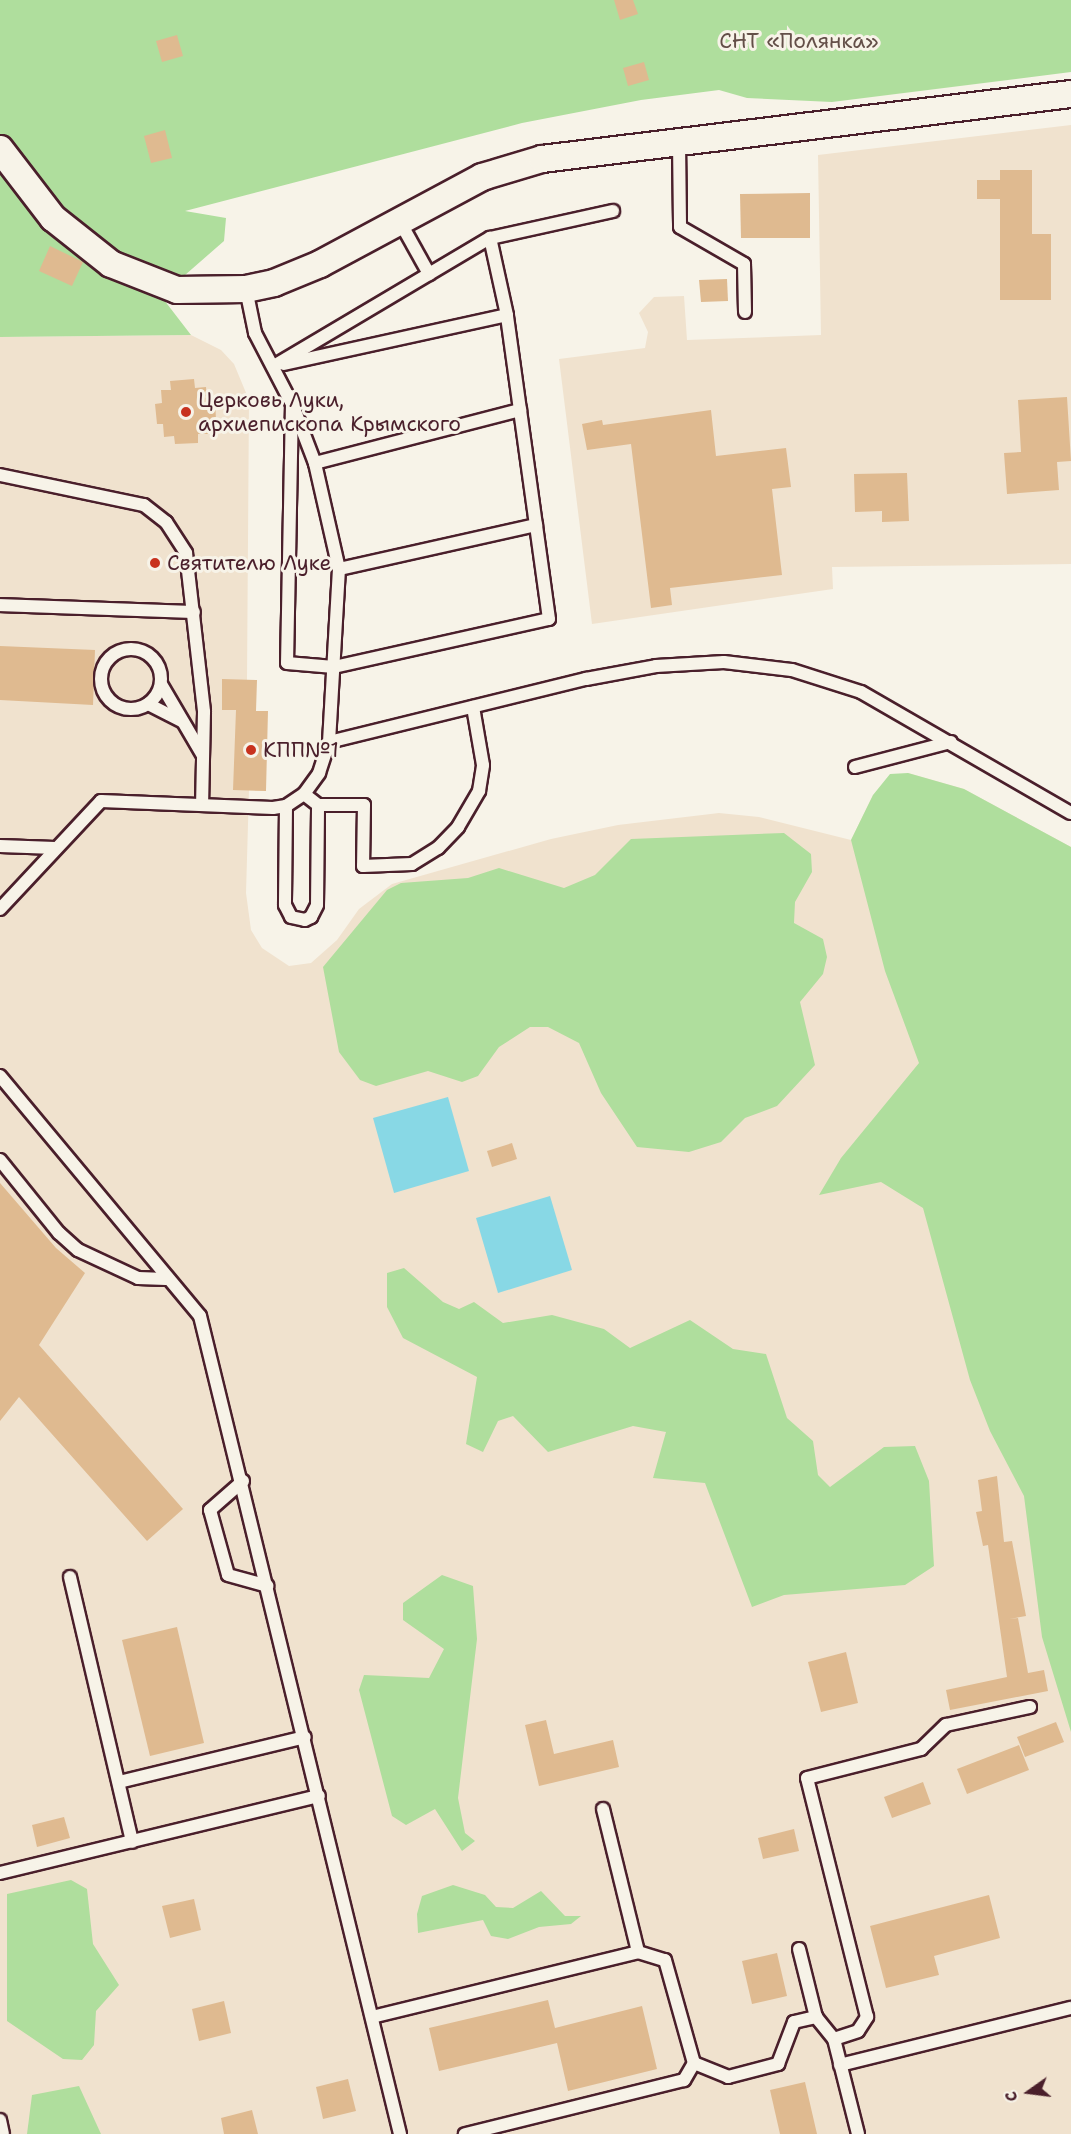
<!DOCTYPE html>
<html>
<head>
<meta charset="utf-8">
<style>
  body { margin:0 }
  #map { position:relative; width:1071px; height:2134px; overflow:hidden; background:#f7f3e8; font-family:"Shantell Sans",sans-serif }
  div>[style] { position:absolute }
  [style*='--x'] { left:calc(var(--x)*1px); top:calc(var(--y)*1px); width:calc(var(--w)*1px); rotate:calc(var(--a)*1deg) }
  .built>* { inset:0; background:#f0e2ce }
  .green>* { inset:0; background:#afde9d }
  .water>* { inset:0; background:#88d8e5 }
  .building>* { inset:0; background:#dfba90 }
  .roads { filter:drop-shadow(2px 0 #4a1f2b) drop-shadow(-2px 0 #4a1f2b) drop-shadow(0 2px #4a1f2b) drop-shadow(0 -2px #4a1f2b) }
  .service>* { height:12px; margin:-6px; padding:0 6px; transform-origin:6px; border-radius:6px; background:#f7f3e8 }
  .service>.ring { margin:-6px; padding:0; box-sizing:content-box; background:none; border:12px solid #f7f3e8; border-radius:50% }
  .minor>* { height:26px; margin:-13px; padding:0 13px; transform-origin:13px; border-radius:13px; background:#f7f3e8 }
  .dots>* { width:16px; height:16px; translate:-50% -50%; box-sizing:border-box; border:3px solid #f7f3e8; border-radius:50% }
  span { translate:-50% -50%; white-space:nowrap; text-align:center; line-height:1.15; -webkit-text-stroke:6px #f7f3e8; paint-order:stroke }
  .park-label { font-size:21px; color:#634f48 }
  .poi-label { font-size:21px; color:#4a1f2b }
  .left { translate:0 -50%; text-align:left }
  .north { position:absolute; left:999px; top:2062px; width:60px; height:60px; -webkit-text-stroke:4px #f7f3e8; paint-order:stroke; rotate:256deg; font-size:16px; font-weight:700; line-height:24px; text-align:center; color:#4a1f2b }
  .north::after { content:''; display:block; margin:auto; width:21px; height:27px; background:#4a1f2b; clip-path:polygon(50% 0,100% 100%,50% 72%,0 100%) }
</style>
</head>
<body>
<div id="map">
  <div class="built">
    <div style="clip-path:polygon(1071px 125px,1071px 564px,832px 567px,833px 589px,592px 624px,559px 359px,645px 348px,648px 332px,639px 313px,654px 297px,684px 296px,687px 340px,821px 335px,818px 155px)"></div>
    <div style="clip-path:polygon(191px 335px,221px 350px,234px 364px,249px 400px,247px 680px,256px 711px,268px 711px,249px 790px,246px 893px,251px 930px,262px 948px,289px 966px,311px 963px,337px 940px,359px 909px,392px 884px,551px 839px,618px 825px,719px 813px,759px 817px,851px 840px,873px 795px,908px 773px,964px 789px,1071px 847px,1071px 2134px,0 2134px,0 337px)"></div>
  </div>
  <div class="green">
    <div style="clip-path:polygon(0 0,1071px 0,1071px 72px,832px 102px,747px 98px,719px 90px,641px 100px,522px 123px,185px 211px,226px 218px,224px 241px,161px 296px,191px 335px,0 337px)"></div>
    <div style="clip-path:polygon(908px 773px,964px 789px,1071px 847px,1071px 1732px,1042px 1637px,1024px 1496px,990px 1431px,970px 1380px,923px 1208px,881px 1182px,819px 1195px,841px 1158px,919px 1063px,885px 971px,851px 840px,873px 795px,890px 774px)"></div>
    <div style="clip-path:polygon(784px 833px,811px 854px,812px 872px,795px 902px,794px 923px,823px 939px,827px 957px,823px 974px,800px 1002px,815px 1065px,777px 1106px,745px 1118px,721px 1142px,689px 1152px,637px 1147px,601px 1093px,579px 1043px,548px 1027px,530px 1027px,499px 1047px,478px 1076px,462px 1082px,428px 1071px,376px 1086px,360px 1080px,339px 1052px,323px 967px,387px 890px,401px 883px,468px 878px,499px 868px,564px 888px,595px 875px,631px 839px)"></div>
    <div style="clip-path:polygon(404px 1268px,443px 1302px,459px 1309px,474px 1302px,503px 1323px,552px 1315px,604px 1329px,630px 1348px,690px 1320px,733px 1349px,766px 1354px,787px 1418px,813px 1441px,818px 1475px,830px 1487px,884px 1447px,915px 1446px,929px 1481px,934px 1566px,905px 1585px,784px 1595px,752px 1607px,705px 1483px,653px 1478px,666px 1432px,633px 1426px,548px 1452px,513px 1416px,498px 1421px,483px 1452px,466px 1444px,477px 1377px,403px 1338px,387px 1307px,387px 1273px)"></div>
    <div style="clip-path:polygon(442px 1575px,473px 1586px,477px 1639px,458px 1798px,465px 1833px,475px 1841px,462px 1851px,435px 1809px,406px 1825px,392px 1816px,359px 1690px,364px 1675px,429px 1678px,444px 1649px,403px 1620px,403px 1603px)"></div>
    <div style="clip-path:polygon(71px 1880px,87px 1889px,93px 1944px,119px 1985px,96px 2011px,94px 2045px,82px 2060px,63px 2059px,7px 2021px,7px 1894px)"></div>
    <div style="clip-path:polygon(453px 1885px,485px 1895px,496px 1907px,513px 1908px,541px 1891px,565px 1916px,581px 1916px,571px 1924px,539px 1927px,508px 1939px,491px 1936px,483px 1920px,418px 1933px,417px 1914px,422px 1896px)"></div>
    <div style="clip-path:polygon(79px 2086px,101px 2134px,27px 2134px,32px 2095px)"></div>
  </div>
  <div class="water">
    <div style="clip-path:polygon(448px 1097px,469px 1171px,394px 1193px,373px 1118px)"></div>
    <div style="clip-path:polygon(550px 1196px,572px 1270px,498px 1293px,476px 1218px)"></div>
  </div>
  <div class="building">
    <div style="clip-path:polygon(614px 0,633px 0,638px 14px,620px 20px)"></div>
    <div style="clip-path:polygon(177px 35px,183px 56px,162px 62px,156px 41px)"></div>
    <div style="clip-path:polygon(644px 62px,649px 80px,628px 86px,623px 68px)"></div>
    <div style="clip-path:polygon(165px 130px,172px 158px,151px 163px,144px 136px)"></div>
    <div style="clip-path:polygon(1000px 170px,1032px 170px,1032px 234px,1051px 234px,1051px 300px,1000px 300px,1000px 199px,977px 199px,977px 180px,1000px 180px)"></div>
    <div style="clip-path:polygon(810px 193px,810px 238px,741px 238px,740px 194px)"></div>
    <div style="clip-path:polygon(50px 246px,83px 262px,72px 286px,39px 271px)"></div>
    <div style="clip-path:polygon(727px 279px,728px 301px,701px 302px,699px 280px)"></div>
    <div style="clip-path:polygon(194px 379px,195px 388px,206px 387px,207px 400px,215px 399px,216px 420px,208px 421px,209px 434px,198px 434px,198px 443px,175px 444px,174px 436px,164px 437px,163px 424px,157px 424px,155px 404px,162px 403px,161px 390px,171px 390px,170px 381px)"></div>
    <div style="clip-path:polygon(1067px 397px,1071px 461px,1057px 462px,1059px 490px,1007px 494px,1004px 453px,1021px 452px,1018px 400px)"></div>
    <div style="clip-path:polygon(711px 410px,716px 456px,786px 448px,791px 487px,772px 489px,782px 575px,670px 588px,672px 605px,651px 608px,631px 444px,587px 450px,582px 424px,602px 420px,603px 425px)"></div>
    <div style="clip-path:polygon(907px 473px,909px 521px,882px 522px,882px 511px,855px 512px,854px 474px)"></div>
    <div style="clip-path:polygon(0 646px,95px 650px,93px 705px,0 700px)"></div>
    <div style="clip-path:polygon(222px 679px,257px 680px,256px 711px,268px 711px,266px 791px,233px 790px,236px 710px,222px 710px)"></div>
    <div style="clip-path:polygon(512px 1143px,517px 1159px,492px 1167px,487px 1151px)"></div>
    <div style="clip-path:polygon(0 1183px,56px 1248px,85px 1273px,39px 1345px,183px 1509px,147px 1541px,19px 1397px,0 1421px)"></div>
    <div style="clip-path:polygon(997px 1476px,1004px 1542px,1012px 1541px,1026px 1616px,1009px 1619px,1018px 1618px,1028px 1673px,1044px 1670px,1048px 1691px,950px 1710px,946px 1690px,1007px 1677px,988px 1545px,983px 1546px,976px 1512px,982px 1511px,978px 1480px)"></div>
    <div style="clip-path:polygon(177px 1627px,204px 1743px,150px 1756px,122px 1640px)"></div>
    <div style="clip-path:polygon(846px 1652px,858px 1703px,821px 1712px,808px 1662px)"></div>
    <div style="clip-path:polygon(546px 1720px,554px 1754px,613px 1740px,619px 1767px,539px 1786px,525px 1725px)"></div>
    <div style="clip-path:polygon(1056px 1722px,1064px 1742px,1025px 1757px,1017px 1737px)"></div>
    <div style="clip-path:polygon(1019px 1745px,1029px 1770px,967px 1794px,957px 1769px)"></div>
    <div style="clip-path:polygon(923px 1782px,931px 1804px,892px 1818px,884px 1797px)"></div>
    <div style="clip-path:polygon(64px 1817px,70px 1838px,37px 1847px,32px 1825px)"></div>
    <div style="clip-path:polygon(794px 1829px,799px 1851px,763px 1859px,758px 1838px)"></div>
    <div style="clip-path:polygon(989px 1895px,1000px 1938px,934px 1956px,939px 1975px,886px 1988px,870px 1926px)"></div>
    <div style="clip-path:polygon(194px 1899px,201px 1930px,170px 1938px,162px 1906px)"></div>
    <div style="clip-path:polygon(777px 1953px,787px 1996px,752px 2004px,742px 1961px)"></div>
    <div style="clip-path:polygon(548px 2000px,555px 2028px,642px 2006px,657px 2069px,568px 2091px,557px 2043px,439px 2071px,429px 2028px)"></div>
    <div style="clip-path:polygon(224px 2001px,231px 2033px,199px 2041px,192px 2009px)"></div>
    <div style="clip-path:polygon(348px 2079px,356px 2111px,323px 2119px,316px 2087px)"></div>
    <div style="clip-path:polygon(805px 2082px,817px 2134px,780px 2134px,770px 2090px)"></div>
    <div style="clip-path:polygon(252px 2110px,258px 2134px,224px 2134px,221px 2118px)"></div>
  </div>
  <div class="roads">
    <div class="service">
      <div style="--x:679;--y:142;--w:85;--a:89.3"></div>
      <div style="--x:680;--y:227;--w:74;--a:30"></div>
      <div style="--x:744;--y:264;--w:48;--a:88.8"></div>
      <div style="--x:399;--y:220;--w:62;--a:60.9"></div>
      <div style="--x:246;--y:289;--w:45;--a:78.4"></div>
      <div style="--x:255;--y:333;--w:80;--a:62.5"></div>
      <div style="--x:292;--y:404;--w:259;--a:91.1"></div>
      <div style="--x:287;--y:663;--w:47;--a:4.9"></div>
      <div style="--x:334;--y:667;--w:220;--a:-12.6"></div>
      <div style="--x:549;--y:619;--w:307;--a:-97.9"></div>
      <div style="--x:507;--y:315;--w:79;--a:-102.4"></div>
      <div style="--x:284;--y:364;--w:228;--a:-12.4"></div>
      <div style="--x:274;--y:366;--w:251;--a:-30.7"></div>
      <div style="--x:490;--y:238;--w:126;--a:-12.4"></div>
      <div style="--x:295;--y:411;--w:56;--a:69"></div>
      <div style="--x:0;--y:475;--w:147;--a:11.8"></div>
      <div style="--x:144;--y:505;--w:28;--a:38"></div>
      <div style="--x:166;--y:522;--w:37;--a:57"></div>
      <div style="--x:186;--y:553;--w:160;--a:83.5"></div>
      <div style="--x:204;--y:712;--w:93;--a:91.2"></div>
      <div style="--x:339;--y:569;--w:202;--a:-12.6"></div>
      <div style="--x:0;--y:605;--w:194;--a:2.1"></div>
      <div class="ring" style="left:101px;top:649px;width:48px;height:48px"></div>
      <div style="--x:161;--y:684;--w:81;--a:59.6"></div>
      <div style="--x:148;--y:704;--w:38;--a:27"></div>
      <div style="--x:329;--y:742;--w:265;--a:-13.8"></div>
      <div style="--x:586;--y:679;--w:71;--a:-10.5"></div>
      <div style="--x:656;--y:666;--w:68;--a:-3.4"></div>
      <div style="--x:724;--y:662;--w:68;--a:6.7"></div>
      <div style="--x:792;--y:670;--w:72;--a:17.7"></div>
      <div style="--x:861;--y:692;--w:242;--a:30"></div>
      <div style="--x:855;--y:767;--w:99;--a:-14.6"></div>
      <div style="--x:304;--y:794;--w:18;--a:38"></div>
      <div style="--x:318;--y:805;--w:46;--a:0"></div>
      <div style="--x:364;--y:805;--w:61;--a:90.9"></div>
      <div style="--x:363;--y:866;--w:49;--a:-2.3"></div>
      <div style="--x:412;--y:864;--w:31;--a:-32"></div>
      <div style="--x:438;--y:848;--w:29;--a:-46"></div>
      <div style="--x:458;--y:827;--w:42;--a:-59.7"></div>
      <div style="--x:479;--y:791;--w:26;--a:-81"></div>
      <div style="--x:483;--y:765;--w:59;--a:-99.8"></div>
      <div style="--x:286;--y:806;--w:99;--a:90.6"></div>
      <div style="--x:285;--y:905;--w:13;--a:63"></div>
      <div style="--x:291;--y:917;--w:14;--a:12"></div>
      <div style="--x:305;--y:920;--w:7;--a:-27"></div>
      <div style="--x:311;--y:917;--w:13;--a:-63"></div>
      <div style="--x:317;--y:905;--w:100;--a:-89.4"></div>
      <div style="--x:0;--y:846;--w:55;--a:2.1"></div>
      <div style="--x:0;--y:909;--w:148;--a:-46.9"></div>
      <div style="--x:101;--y:801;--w:172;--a:2.3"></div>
      <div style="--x:273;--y:808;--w:13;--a:-9"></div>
      <div style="--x:286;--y:806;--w:22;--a:-34"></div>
      <div style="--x:304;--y:794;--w:26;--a:-54"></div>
      <div style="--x:319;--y:773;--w:33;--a:-72"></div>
      <div style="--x:329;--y:742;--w:173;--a:-86.7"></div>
      <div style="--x:339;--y:569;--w:109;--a:-102.8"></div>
      <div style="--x:315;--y:463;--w:212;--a:-14.5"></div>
      <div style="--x:0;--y:1076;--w:312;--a:50.2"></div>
      <div style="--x:200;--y:1316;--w:842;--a:76.26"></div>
      <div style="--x:0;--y:1160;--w:94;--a:51.1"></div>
      <div style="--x:59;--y:1233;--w:25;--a:42"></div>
      <div style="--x:78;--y:1250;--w:66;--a:25"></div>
      <div style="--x:138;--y:1278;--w:28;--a:2"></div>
      <div style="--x:243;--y:1481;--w:44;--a:138.7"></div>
      <div style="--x:210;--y:1510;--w:67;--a:74.5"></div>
      <div style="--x:228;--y:1575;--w:41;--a:15.4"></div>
      <div style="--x:70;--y:1577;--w:272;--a:76.8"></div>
      <div style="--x:119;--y:1782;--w:191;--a:-13.6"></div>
      <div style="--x:603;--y:1809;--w:147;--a:76.2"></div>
      <div style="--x:0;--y:1873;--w:328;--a:-13.6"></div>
      <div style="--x:799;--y:1949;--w:70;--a:76"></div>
      <div style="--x:372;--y:2017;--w:274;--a:-13.7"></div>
      <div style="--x:638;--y:1952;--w:28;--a:17"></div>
      <div style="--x:665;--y:1960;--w:107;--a:74.3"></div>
      <div style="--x:694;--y:2063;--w:20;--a:120"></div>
      <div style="--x:684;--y:2080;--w:226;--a:166.1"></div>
      <div style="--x:834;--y:2039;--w:25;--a:-18"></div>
      <div style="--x:858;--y:2031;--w:17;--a:-57"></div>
      <div style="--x:867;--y:2017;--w:246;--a:-104.1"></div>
      <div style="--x:807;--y:1778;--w:118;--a:-14.3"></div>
      <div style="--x:921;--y:1749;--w:35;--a:-44"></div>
      <div style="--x:946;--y:1725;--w:86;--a:-12.1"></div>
      <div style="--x:694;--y:2063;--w:37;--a:22"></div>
      <div style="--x:728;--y:2077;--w:52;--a:-14.6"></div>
      <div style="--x:778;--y:2064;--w:45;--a:-69.1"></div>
      <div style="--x:794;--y:2022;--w:23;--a:-13"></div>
      <div style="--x:816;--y:2017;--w:28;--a:51"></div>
      <div style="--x:834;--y:2039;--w:98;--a:75.8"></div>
      <div style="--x:840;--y:2065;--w:238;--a:-13.9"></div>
      <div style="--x:0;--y:2120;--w:14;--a:78"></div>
    </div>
    <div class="minor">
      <div style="--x:0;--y:149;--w:87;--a:52.5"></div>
      <div style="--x:53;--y:218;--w:74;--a:38.4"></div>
      <div style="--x:111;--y:264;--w:71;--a:21.5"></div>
      <div style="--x:177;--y:290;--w:69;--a:-0.8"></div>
      <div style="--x:246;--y:289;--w:29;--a:-12"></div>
      <div style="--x:274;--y:283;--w:50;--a:-22.4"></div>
      <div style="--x:320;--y:264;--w:184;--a:-28.2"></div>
      <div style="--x:482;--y:177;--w:63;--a:-16.7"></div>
      <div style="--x:542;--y:159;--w:533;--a:-7.01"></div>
    </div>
  </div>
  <div class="dots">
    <div style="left:186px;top:412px;background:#c8321e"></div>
    <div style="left:155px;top:563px;background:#c8321e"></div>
    <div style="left:251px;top:750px;background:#c8321e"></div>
  </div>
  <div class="park-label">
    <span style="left:799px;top:41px">СНТ «Полянка»</span>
  </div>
  <div class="poi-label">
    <span class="left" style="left:198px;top:412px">Церковь Луки,<br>архиепископа Крымского</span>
    <span class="left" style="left:167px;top:563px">Святителю Луке</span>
    <span class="left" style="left:263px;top:750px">КПП№1</span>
  </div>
  <div class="north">С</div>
</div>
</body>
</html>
